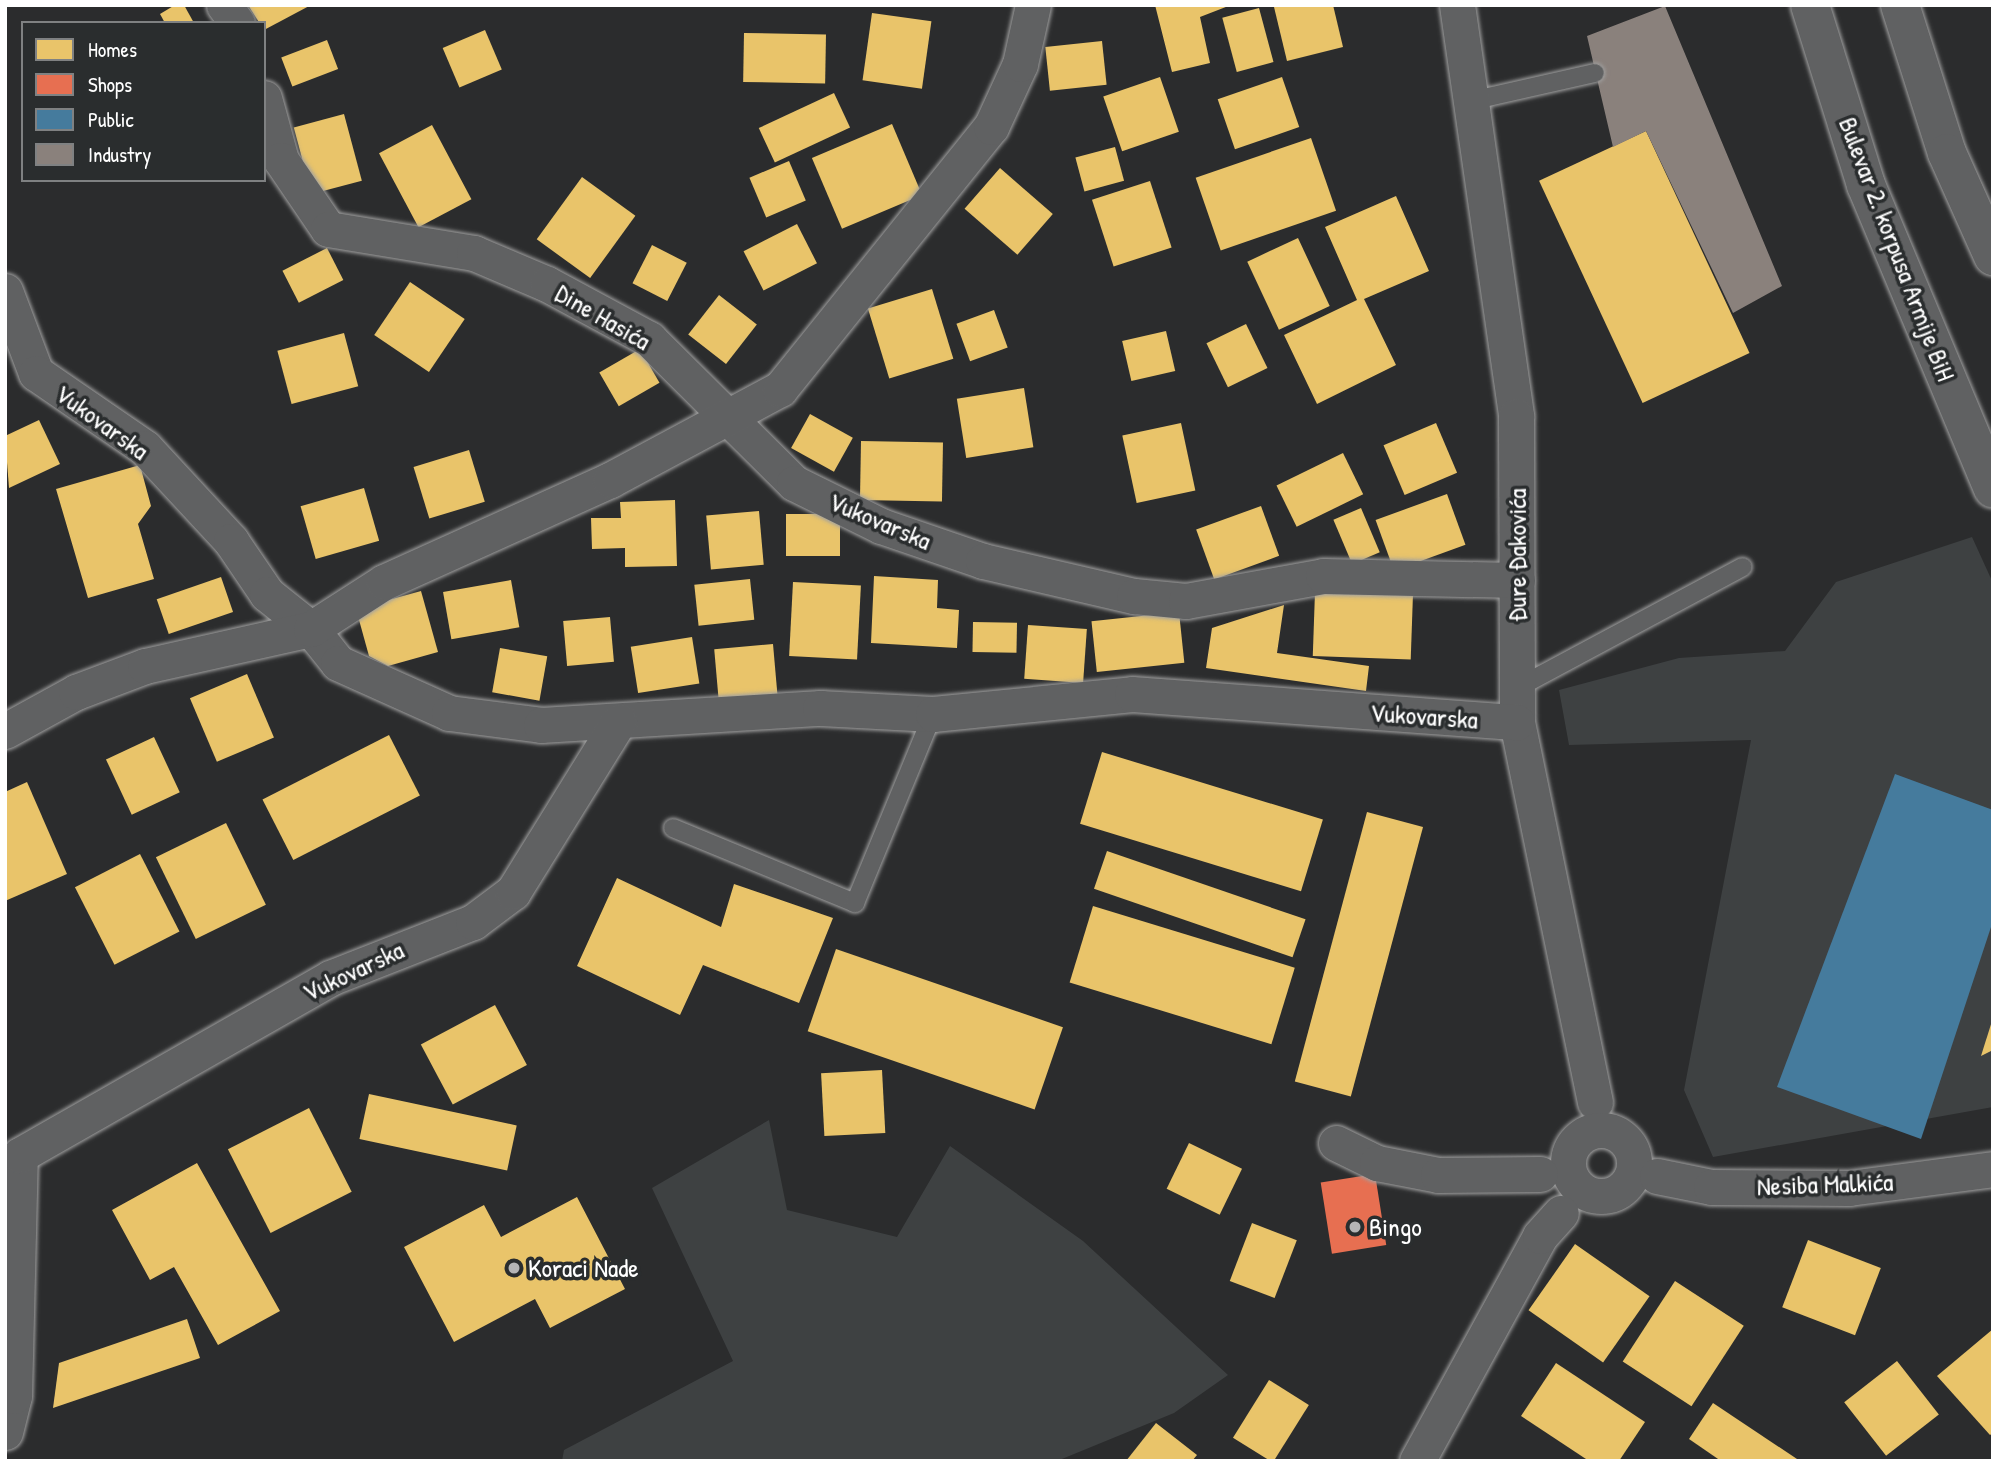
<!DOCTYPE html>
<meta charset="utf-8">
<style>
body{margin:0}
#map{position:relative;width:1998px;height:1466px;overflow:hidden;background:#2b2c2d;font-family:"Patrick Hand",sans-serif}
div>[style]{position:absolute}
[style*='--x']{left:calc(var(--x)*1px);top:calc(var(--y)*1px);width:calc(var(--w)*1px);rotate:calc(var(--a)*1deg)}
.green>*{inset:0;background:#3e4142}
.homes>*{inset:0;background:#e9c46a;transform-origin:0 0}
.shops>*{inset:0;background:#e76f51;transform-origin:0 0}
.public>*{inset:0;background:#457b9d}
.industry>*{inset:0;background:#8a817c}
.roads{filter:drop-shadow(0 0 2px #a0a0a0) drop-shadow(0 0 2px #a0a0a0)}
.service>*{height:18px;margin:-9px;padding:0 9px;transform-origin:9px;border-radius:9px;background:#606162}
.minor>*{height:35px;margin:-17.5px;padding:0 17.5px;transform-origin:17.5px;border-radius:17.5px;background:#606162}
.minor>.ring{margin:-17.5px;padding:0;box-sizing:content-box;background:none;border:35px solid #606162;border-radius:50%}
.primary>*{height:38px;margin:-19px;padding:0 19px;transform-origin:19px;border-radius:19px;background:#606162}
.dots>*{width:19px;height:19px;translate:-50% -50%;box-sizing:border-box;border:4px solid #2a2d2e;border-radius:50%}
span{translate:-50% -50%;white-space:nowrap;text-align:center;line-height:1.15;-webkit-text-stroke:7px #2a2d2e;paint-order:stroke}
.street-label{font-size:26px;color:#fff}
.poi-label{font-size:26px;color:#fff}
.left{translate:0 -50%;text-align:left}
.frame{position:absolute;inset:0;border:7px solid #fff;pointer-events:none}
.legend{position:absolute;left:21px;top:21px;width:245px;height:161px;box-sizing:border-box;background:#2a2d2e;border:2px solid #7f8182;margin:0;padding:9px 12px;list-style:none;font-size:21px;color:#fff}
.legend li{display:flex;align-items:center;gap:14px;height:35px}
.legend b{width:35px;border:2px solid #7f8182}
</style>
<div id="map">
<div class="green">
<i style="clip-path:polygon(1972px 537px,1993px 583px,1993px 1107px,1713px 1157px,1684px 1090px,1751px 740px,1569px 745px,1559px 690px,1679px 658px,1785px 651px,1836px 582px)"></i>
<i style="clip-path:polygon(769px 1120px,787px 1210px,897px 1237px,950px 1146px,1083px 1241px,1228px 1375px,1174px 1413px,1057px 1461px,562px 1461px,564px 1450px,733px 1361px,652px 1188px)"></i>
</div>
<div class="homes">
<i style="clip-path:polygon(175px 5px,184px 5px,194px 23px,165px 23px,160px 14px)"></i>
<i style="clip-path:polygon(248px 5px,311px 5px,264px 30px)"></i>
<i style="clip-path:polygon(1155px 5px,1231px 5px,1200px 17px,1210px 63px,1172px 72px)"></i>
<i style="clip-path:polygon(1282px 5px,1333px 5px,1343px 47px,1287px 61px,1274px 7px)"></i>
<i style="left:1259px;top:8px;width:56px;height:38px;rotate:75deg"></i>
<i style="left:872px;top:13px;width:60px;height:68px;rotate:8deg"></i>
<i style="left:485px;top:30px;width:43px;height:46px;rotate:67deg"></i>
<i style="left:744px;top:33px;width:82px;height:49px;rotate:1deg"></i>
<i style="left:327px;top:40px;width:31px;height:49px;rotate:69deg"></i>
<i style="left:1102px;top:41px;width:44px;height:57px;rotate:84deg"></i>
<i style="left:1160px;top:77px;width:58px;height:60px;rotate:71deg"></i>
<i style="left:1282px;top:77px;width:53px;height:68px;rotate:71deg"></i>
<i style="left:834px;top:93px;width:38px;height:83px;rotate:65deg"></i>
<i style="left:344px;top:114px;width:69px;height:52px;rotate:75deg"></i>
<i style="left:892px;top:124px;width:77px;height:87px;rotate:67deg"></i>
<i style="left:432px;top:125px;width:84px;height:60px;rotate:62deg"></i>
<i style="left:1646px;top:131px;width:245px;height:118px;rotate:65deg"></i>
<i style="left:1311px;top:138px;width:77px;height:122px;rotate:71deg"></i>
<i style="left:1115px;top:147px;width:35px;height:41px;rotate:75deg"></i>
<i style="left:789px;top:161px;width:43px;height:43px;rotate:67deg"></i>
<i style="left:1000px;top:168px;width:70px;height:54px;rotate:41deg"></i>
<i style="left:582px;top:177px;width:66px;height:77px;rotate:36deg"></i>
<i style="left:1150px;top:181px;width:70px;height:61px;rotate:72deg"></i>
<i style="clip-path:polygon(1396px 196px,1429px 271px,1364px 299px,1396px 365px,1317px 404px,1284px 335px,1357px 300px,1325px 227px)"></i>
<i style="left:797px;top:224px;width:44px;height:60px;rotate:63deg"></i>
<i style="left:1298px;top:238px;width:75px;height:56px;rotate:65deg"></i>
<i style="left:652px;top:245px;width:39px;height:43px;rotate:27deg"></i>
<i style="left:327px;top:248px;width:36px;height:50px;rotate:63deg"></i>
<i style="left:410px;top:282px;width:66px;height:64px;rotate:34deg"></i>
<i style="left:932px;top:289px;width:73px;height:67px;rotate:73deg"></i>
<i style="left:719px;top:295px;width:48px;height:50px;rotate:38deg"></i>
<i style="left:994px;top:310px;width:40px;height:40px;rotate:70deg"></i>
<i style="left:1246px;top:324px;width:49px;height:44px;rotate:64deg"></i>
<i style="left:1166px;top:331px;width:41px;height:45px;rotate:77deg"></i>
<i style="left:344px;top:333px;width:55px;height:69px;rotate:75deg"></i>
<i style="left:640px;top:349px;width:39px;height:47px;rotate:60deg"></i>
<i style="left:1024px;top:388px;width:60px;height:68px;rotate:81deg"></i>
<i style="left:810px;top:414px;width:49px;height:39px;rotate:29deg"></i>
<i style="clip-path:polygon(39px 420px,60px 464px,9px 488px,5px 436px)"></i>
<i style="left:1181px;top:423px;width:69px;height:60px;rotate:78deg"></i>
<i style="left:1436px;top:423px;width:54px;height:57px;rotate:67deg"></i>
<i style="left:861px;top:441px;width:82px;height:59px;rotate:1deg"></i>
<i style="left:469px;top:450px;width:54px;height:58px;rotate:73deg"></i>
<i style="left:1343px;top:453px;width:46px;height:74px;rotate:64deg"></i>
<i style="clip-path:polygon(140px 465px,151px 506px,138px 524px,154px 579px,88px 598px,56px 489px)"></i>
<i style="left:364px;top:488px;width:55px;height:66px;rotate:74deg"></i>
<i style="left:1447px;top:494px;width:54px;height:76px;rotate:70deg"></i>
<i style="clip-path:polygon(675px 500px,677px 566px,625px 567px,625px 548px,592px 549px,591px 518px,621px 518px,620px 502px)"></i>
<i style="left:1261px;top:506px;width:53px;height:69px;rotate:70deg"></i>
<i style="left:1361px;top:508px;width:48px;height:30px;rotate:67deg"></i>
<i style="left:759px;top:511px;width:54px;height:53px;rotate:85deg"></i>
<i style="left:786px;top:514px;width:54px;height:42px"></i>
<i style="clip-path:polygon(874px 576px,938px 580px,937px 608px,959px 610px,957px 648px,871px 643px)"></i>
<i style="left:221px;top:577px;width:37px;height:68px;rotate:71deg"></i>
<i style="left:750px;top:579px;width:41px;height:56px;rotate:84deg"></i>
<i style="left:511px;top:580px;width:48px;height:69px;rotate:80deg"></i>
<i style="left:793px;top:582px;width:68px;height:74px;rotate:3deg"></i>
<i style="clip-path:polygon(421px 591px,438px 652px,388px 666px,369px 656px,356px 609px)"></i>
<i style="left:1315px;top:592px;width:98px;height:64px;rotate:2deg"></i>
<i style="clip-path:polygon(1284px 605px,1277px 653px,1369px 666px,1366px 691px,1206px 668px,1212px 628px)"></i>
<i style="left:1179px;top:612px;width:51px;height:88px;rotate:84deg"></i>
<i style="left:610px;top:617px;width:45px;height:47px;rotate:85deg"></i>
<i style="left:973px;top:622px;width:44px;height:30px;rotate:1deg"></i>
<i style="left:1028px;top:625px;width:59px;height:54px;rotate:4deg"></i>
<i style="left:692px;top:637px;width:47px;height:62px;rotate:81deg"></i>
<i style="left:773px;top:644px;width:63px;height:59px;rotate:85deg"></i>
<i style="left:500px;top:648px;width:48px;height:45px;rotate:10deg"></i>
<i style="left:247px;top:674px;width:69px;height:62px;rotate:67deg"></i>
<i style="left:389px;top:735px;width:68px;height:142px;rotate:63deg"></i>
<i style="left:154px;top:737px;width:61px;height:53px;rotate:65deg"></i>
<i style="left:1102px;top:752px;width:231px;height:75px;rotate:17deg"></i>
<i style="clip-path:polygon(27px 782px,67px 874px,5px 901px,5px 792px)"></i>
<i style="left:1367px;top:812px;width:58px;height:279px;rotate:15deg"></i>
<i style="left:226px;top:823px;width:91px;height:78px;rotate:64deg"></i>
<i style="left:1107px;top:851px;width:210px;height:40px;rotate:19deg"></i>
<i style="left:140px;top:854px;width:87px;height:73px;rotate:63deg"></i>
<i style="clip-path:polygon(617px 878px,721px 927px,734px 884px,833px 918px,799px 1003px,703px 965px,680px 1015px,577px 966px)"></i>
<i style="left:1093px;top:906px;width:211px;height:80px;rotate:17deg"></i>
<i style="left:836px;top:949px;width:240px;height:87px;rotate:19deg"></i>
<i style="left:495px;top:1005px;width:68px;height:84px;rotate:62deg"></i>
<i style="clip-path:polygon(1992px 1021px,1993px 1050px,1981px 1056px)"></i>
<i style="left:882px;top:1070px;width:63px;height:61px;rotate:87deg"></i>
<i style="left:369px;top:1094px;width:151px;height:46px;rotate:12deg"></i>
<i style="left:309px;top:1108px;width:94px;height:91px;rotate:63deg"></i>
<i style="left:1189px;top:1143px;width:59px;height:51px;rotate:26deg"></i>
<i style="clip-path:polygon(197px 1163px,280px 1311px,218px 1345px,174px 1267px,150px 1280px,112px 1210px)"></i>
<i style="clip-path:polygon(577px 1197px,625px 1289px,550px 1328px,535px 1299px,454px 1342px,404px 1247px,484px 1205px,501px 1237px)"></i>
<i style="left:1252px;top:1223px;width:48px;height:62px;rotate:21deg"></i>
<i style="left:1808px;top:1240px;width:78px;height:72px;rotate:21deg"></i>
<i style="left:1575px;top:1244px;width:91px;height:81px;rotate:35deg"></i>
<i style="left:1675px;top:1281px;width:82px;height:96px;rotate:33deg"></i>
<i style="clip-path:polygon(187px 1319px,200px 1358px,53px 1408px,59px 1363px)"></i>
<i style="clip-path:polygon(1993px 1329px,1993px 1433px,1990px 1435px,1937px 1376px)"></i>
<i style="left:1897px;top:1361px;width:68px;height:67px;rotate:52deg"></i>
<i style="clip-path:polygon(1556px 1363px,1645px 1422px,1619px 1461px,1589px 1461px,1521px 1416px)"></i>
<i style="left:1269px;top:1380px;width:47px;height:68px;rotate:32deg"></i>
<i style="clip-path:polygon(1713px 1403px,1800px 1461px,1721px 1461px,1689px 1439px)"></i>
<i style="clip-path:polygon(1156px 1423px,1197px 1455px,1192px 1461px,1126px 1461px)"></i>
</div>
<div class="shops">
<i style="left:1375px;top:1174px;width:72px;height:55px;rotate:81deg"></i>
</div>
<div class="public">
<i style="clip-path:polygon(1895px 774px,1993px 810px,1993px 921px,1921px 1139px,1777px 1087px)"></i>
</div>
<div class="industry">
<i style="clip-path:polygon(1665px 6px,1782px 286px,1733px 313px,1646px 131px,1613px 147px,1587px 36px)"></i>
</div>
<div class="roads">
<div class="service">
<i style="--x:1466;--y:102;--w:132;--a:-12.7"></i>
<i style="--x:1517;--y:688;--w:256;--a:-28.2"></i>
<i style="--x:673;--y:828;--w:197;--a:22.4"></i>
<i style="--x:855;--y:903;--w:204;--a:-67.6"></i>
</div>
<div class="minor">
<i style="--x:224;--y:5;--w:22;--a:54"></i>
<i style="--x:1457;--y:5;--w:415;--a:81.8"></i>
<i style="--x:1516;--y:416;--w:306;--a:89.8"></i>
<i style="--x:1517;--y:722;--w:388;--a:78.4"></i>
<i style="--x:264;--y:98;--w:64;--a:74.7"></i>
<i style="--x:281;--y:160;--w:83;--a:55.7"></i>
<i style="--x:328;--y:229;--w:148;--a:9.3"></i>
<i style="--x:474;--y:253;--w:79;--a:23"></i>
<i style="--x:547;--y:284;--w:116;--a:28.3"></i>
<i style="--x:649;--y:339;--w:204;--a:44.8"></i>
<i style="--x:794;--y:483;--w:97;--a:26.3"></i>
<i style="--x:881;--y:526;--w:108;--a:18.9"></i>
<i style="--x:983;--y:561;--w:155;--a:13.1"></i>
<i style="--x:1134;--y:596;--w:52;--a:5.5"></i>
<i style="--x:1186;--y:601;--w:139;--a:-10.3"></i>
<i style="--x:1323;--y:576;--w:194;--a:1.2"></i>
<i style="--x:5;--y:291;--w:88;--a:69.3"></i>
<i style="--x:36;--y:373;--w:132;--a:34.5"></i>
<i style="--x:145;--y:448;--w:127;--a:47.2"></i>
<i style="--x:231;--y:541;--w:64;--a:55.8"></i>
<i style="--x:267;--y:594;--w:56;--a:38.5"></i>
<i style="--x:311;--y:629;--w:43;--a:51.5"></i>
<i style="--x:338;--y:663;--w:122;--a:24.2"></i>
<i style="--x:449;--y:713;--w:93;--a:7.4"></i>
<i style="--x:541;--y:725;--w:280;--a:-3.5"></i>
<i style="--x:820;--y:708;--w:113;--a:3"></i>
<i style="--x:933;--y:714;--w:200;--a:-5.7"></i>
<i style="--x:1132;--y:694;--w:386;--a:4.2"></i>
<i style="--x:5;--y:731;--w:81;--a:-28.8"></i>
<i style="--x:76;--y:692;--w:74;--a:-20.6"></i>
<i style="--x:145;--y:666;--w:170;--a:-12.6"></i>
<i style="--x:311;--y:629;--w:87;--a:-32.8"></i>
<i style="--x:384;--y:582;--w:248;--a:-24.3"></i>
<i style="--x:610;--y:480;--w:193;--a:-28.2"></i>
<i style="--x:780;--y:389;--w:336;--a:-51.2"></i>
<i style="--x:991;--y:127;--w:69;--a:-65.3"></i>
<i style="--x:1020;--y:64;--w:60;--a:-77.6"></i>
<i class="ring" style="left:1568px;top:1130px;width:31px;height:31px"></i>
<i style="--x:1336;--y:1143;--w:46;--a:26"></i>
<i style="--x:1377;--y:1163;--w:62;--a:11.1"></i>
<i style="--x:1438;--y:1175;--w:102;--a:-0.6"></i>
<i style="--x:1657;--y:1176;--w:55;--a:11.5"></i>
<i style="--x:1711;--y:1187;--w:138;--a:0.4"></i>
<i style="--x:1849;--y:1188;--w:145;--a:-7.5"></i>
<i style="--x:5;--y:1432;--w:37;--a:-76"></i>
<i style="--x:14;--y:1396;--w:241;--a:-88.6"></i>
<i style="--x:20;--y:1155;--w:357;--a:-29.7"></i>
<i style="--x:330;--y:978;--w:154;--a:-21.4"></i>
<i style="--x:473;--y:922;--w:50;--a:-36.9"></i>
<i style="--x:513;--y:892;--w:201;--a:-58.2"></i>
<i style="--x:1417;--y:1461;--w:256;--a:-61.3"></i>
<i style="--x:1540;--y:1236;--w:31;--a:-48"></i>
</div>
<div class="primary">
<i style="--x:1810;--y:5;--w:189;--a:72.7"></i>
<i style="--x:1866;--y:185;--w:329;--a:67.3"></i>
<i style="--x:1900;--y:5;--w:155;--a:72.4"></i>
<i style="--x:1947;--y:153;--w:113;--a:65.9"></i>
</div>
</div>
<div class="dots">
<i style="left:1355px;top:1227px;background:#b5b5b6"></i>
<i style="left:514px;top:1268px;background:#b5b5b6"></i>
</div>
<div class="street-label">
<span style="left:1897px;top:249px;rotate:69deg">Bulevar 2. korpusa Armije BiH</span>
<span style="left:603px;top:317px;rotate:30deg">Dine Hasića</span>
<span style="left:102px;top:422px;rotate:36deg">Vukovarska</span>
<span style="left:880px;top:521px;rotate:23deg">Vukovarska</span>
<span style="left:1517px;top:555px;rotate:-90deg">Đure Đakovića</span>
<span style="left:1424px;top:716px;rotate:4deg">Vukovarska</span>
<span style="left:353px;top:971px;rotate:-25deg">Vukovarska</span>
<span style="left:1825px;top:1184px;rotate:-2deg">Nesiba Malkića</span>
</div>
<div class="poi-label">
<span class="left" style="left:1369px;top:1227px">Bingo</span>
<span class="left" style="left:528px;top:1268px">Koraci Nade</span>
</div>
<div class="frame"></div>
<ul class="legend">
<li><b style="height:19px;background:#e9c46a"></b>Homes</li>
<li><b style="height:19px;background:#e76f51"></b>Shops</li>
<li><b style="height:19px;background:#457b9d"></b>Public</li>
<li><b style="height:19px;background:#8a817c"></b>Industry</li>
</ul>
</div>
